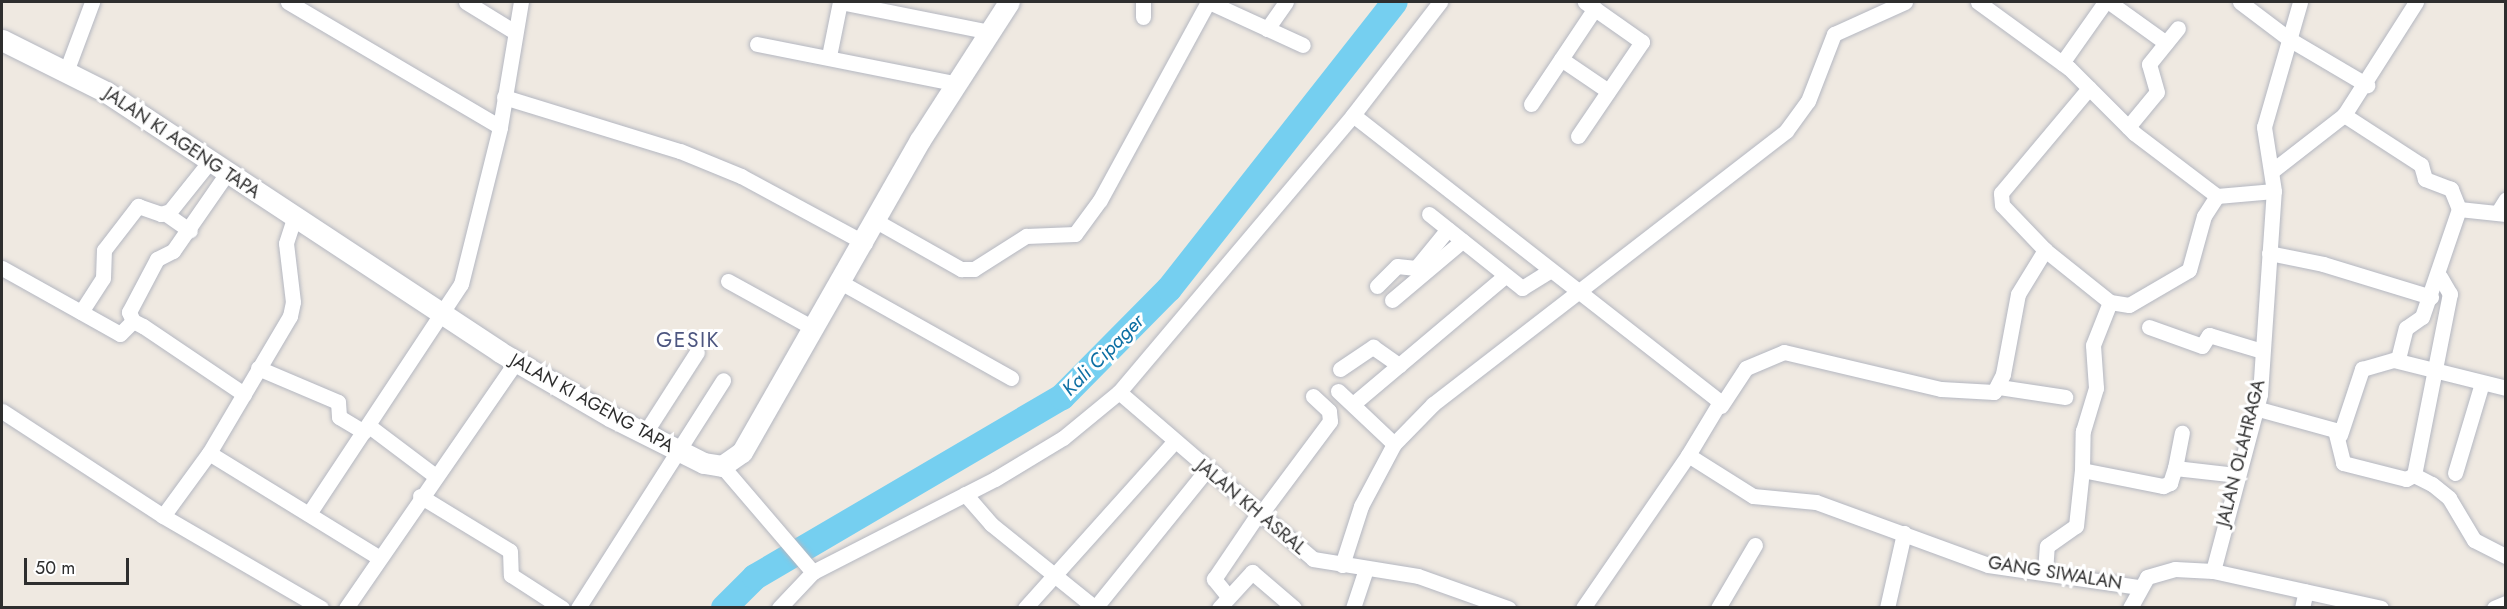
<!DOCTYPE html>
<style>
body{margin:0}
#map{position:relative;width:2507px;height:609px;overflow:hidden;background:#efe9e1;font-family:Jost,sans-serif}
div>[style]{position:absolute}
[style*='--x']{left:calc(var(--x)*1px);top:calc(var(--y)*1px);width:calc(var(--w)*1px);rotate:calc(var(--a)*1deg)}
.river>*{height:26px;margin:-13px;padding:0 13px;transform-origin:13px;border-radius:13px;background:#75cff0}
.roads{filter:drop-shadow(0 0 2px #b4b7c1) drop-shadow(0 0 2px #b4b7c1)}
.street>*{height:15px;margin:-7.5px;padding:0 7.5px;transform-origin:7.5px;border-radius:7.5px;background:#fff}
.secondary>*{height:21px;margin:-10.5px;padding:0 10.5px;transform-origin:10.5px;border-radius:10.5px;background:#fff}
span{translate:-50% -50%;white-space:nowrap;text-align:center;line-height:1.15;-webkit-text-stroke:6px #fff;paint-order:stroke}
.street-label{font-size:18px;color:#2e2e2e}
.water-label{font-size:20px;color:#0d6fa3;font-style:italic}
.quarter-label{font-size:21px;color:#4d5680;letter-spacing:1.5px}
.frame{position:absolute;inset:0;border:3px solid #2e2e2e;pointer-events:none}
.scale{position:absolute;left:24px;top:558px;width:105px;height:27px;box-sizing:border-box;border:3px solid #2e2e2e;border-top:0;padding-left:8px;font-size:18px;line-height:21px;white-space:nowrap;color:#2e2e2e;-webkit-text-stroke:4px #fff;paint-order:stroke}
</style>
<div id="map">
<div class="river">
<i style="--x:724;--y:608;--w:44;--a:-45"></i>
<i style="--x:755;--y:577;--w:356;--a:-30.4"></i>
<i style="--x:1062;--y:397;--w:152;--a:-45.3"></i>
<i style="--x:1169;--y:289;--w:365;--a:-51.8"></i>
</div>
<div class="roads">
<div class="street">
<i style="--x:288;--y:2;--w:246;--a:30.5"></i>
<i style="--x:466;--y:2;--w:57;--a:31.5"></i>
<i style="--x:840;--y:2;--w:148;--a:11.3"></i>
<i style="--x:1209;--y:2;--w:103;--a:24.6"></i>
<i style="--x:1978;--y:2;--w:112;--a:36"></i>
<i style="--x:2069;--y:68;--w:92;--a:45"></i>
<i style="--x:2134;--y:133;--w:104;--a:37.2"></i>
<i style="--x:2217;--y:196;--w:57;--a:-5"></i>
<i style="--x:2109;--y:2;--w:70;--a:35.7"></i>
<i style="--x:2240;--y:2;--w:61;--a:37.1"></i>
<i style="--x:2289;--y:39;--w:91;--a:30.5"></i>
<i style="--x:1143;--y:17;--w:15;--a:-90"></i>
<i style="--x:1267;--y:29;--w:33;--a:-55"></i>
<i style="--x:757;--y:44;--w:201;--a:11.2"></i>
<i style="--x:829;--y:56;--w:55;--a:-78.5"></i>
<i style="--x:1561;--y:59;--w:57;--a:34.2"></i>
<i style="--x:2062;--y:63;--w:75;--a:-54.8"></i>
<i style="--x:67;--y:69;--w:72;--a:-69.5"></i>
<i style="--x:504;--y:97;--w:184;--a:17.1"></i>
<i style="--x:680;--y:151;--w:66;--a:22.3"></i>
<i style="--x:741;--y:176;--w:141;--a:28.4"></i>
<i style="--x:1531;--y:104;--w:115;--a:-56.3"></i>
<i style="--x:1353;--y:115;--w:466;--a:38"></i>
<i style="--x:1720;--y:402;--w:62;--a:121.1"></i>
<i style="--x:1688;--y:455;--w:77;--a:32.2"></i>
<i style="--x:1753;--y:496;--w:63;--a:5.4"></i>
<i style="--x:1816;--y:502;--w:183;--a:20.1"></i>
<i style="--x:1988;--y:565;--w:153;--a:8.3"></i>
<i style="--x:2128;--y:127;--w:45;--a:-50.4"></i>
<i style="--x:2157;--y:92;--w:29;--a:-106"></i>
<i style="--x:2149;--y:64;--w:46;--a:-51.1"></i>
<i style="--x:1578;--y:136;--w:114;--a:-55.8"></i>
<i style="--x:1642;--y:42;--w:70;--a:-144.9"></i>
<i style="--x:2272;--y:171;--w:91;--a:-37.9"></i>
<i style="--x:2344;--y:115;--w:134;--a:-57.5"></i>
<i style="--x:2459;--y:209;--w:47;--a:6.1"></i>
<i style="--x:2498;--y:212;--w:15;--a:-58"></i>
<i style="--x:166;--y:214;--w:29;--a:35"></i>
<i style="--x:1429;--y:214;--w:119;--a:38.5"></i>
<i style="--x:1522;--y:288;--w:32;--a:-32"></i>
<i style="--x:876;--y:221;--w:98;--a:29.5"></i>
<i style="--x:961;--y:269;--w:13;--a:0"></i>
<i style="--x:974;--y:269;--w:62;--a:-32.4"></i>
<i style="--x:1026;--y:236;--w:49;--a:-2.3"></i>
<i style="--x:1075;--y:234;--w:42;--a:-53.7"></i>
<i style="--x:1100;--y:200;--w:226;--a:-61.4"></i>
<i style="--x:2045;--y:250;--w:62;--a:-133.7"></i>
<i style="--x:2002;--y:205;--w:12;--a:-95"></i>
<i style="--x:2001;--y:193;--w:137;--a:-50"></i>
<i style="--x:2269;--y:253;--w:55;--a:11.5"></i>
<i style="--x:2323;--y:264;--w:113;--a:17"></i>
<i style="--x:2;--y:268;--w:135;--a:29.2"></i>
<i style="--x:120;--y:334;--w:18;--a:-45"></i>
<i style="--x:133;--y:321;--w:11;--a:27"></i>
<i style="--x:143;--y:326;--w:122;--a:34"></i>
<i style="--x:728;--y:281;--w:97;--a:28.9"></i>
<i style="--x:842;--y:283;--w:194;--a:29.3"></i>
<i style="--x:1377;--y:286;--w:28;--a:-45"></i>
<i style="--x:1397;--y:266;--w:19;--a:6"></i>
<i style="--x:1416;--y:268;--w:50;--a:-50.6"></i>
<i style="--x:1392;--y:300;--w:92;--a:-40.1"></i>
<i style="--x:81;--y:312;--w:40;--a:-57.1"></i>
<i style="--x:103;--y:278;--w:28;--a:-88"></i>
<i style="--x:104;--y:250;--w:56;--a:-52.3"></i>
<i style="--x:138;--y:206;--w:24;--a:19"></i>
<i style="--x:161;--y:214;--w:9;--a:-18"></i>
<i style="--x:170;--y:211;--w:64;--a:-51.3"></i>
<i style="--x:133;--y:321;--w:10;--a:-114"></i>
<i style="--x:129;--y:312;--w:60;--a:-62.2"></i>
<i style="--x:157;--y:259;--w:18;--a:-27"></i>
<i style="--x:173;--y:251;--w:95;--a:-55.3"></i>
<i style="--x:2149;--y:327;--w:56;--a:19.7"></i>
<i style="--x:2202;--y:346;--w:13;--a:-58"></i>
<i style="--x:2209;--y:335;--w:55;--a:16.8"></i>
<i style="--x:2394;--y:360;--w:115;--a:14"></i>
<i style="--x:258;--y:368;--w:87;--a:23"></i>
<i style="--x:338;--y:402;--w:15;--a:86"></i>
<i style="--x:339;--y:417;--w:29;--a:31"></i>
<i style="--x:1340;--y:369;--w:40;--a:-34"></i>
<i style="--x:1373;--y:347;--w:32;--a:35"></i>
<i style="--x:1999;--y:387;--w:67;--a:8.6"></i>
<i style="--x:1338;--y:391;--w:77;--a:43.4"></i>
<i style="--x:1119;--y:392;--w:256;--a:40.7"></i>
<i style="--x:1313;--y:559;--w:106;--a:9.2"></i>
<i style="--x:1418;--y:576;--w:96;--a:19.6"></i>
<i style="--x:1353;--y:404;--w:199;--a:-40.1"></i>
<i style="--x:1721;--y:406;--w:45;--a:-56.7"></i>
<i style="--x:1746;--y:368;--w:41;--a:-22.8"></i>
<i style="--x:1784;--y:352;--w:161;--a:13.3"></i>
<i style="--x:1941;--y:389;--w:53;--a:3.2"></i>
<i style="--x:1994;--y:392;--w:20;--a:-63"></i>
<i style="--x:2003;--y:374;--w:81;--a:-79.4"></i>
<i style="--x:2018;--y:294;--w:52;--a:-58.5"></i>
<i style="--x:2045;--y:250;--w:83;--a:38.7"></i>
<i style="--x:2110;--y:302;--w:19;--a:9"></i>
<i style="--x:2129;--y:305;--w:69;--a:-30.3"></i>
<i style="--x:2189;--y:270;--w:56;--a:-74.5"></i>
<i style="--x:2204;--y:216;--w:24;--a:-57"></i>
<i style="--x:2255;--y:408;--w:83;--a:15.4"></i>
<i style="--x:2335;--y:430;--w:34;--a:76"></i>
<i style="--x:2343;--y:463;--w:65;--a:14.3"></i>
<i style="--x:2406;--y:479;--w:9;--a:-27"></i>
<i style="--x:2414;--y:475;--w:20;--a:27"></i>
<i style="--x:2432;--y:484;--w:22;--a:39"></i>
<i style="--x:2449;--y:498;--w:49;--a:59.2"></i>
<i style="--x:2474;--y:540;--w:36;--a:27"></i>
<i style="--x:2;--y:411;--w:192;--a:33.1"></i>
<i style="--x:163;--y:516;--w:183;--a:30.2"></i>
<i style="--x:369;--y:426;--w:81;--a:37"></i>
<i style="--x:645;--y:433;--w:96;--a:-57.3"></i>
<i style="--x:2340;--y:435;--w:70;--a:-71.6"></i>
<i style="--x:2362;--y:369;--w:37;--a:-16"></i>
<i style="--x:2398;--y:359;--w:32;--a:-76"></i>
<i style="--x:2406;--y:328;--w:19;--a:-35"></i>
<i style="--x:2422;--y:317;--w:114;--a:-71.1"></i>
<i style="--x:2459;--y:209;--w:22;--a:-112"></i>
<i style="--x:2451;--y:189;--w:28;--a:-159"></i>
<i style="--x:2425;--y:179;--w:15;--a:-106"></i>
<i style="--x:2421;--y:165;--w:92;--a:-147"></i>
<i style="--x:209;--y:453;--w:198;--a:31.6"></i>
<i style="--x:722;--y:466;--w:140;--a:49.4"></i>
<i style="--x:2175;--y:468;--w:36;--a:-79"></i>
<i style="--x:2082;--y:470;--w:39;--a:-89"></i>
<i style="--x:2083;--y:431;--w:45;--a:-73.2"></i>
<i style="--x:2096;--y:388;--w:43;--a:-94"></i>
<i style="--x:2093;--y:345;--w:46;--a:-68.4"></i>
<i style="--x:2455;--y:473;--w:94;--a:-73.3"></i>
<i style="--x:2414;--y:475;--w:185;--a:-78.8"></i>
<i style="--x:2450;--y:294;--w:20;--a:-120"></i>
<i style="--x:965;--y:494;--w:40;--a:49"></i>
<i style="--x:991;--y:524;--w:134;--a:38.9"></i>
<i style="--x:420;--y:496;--w:105;--a:31.4"></i>
<i style="--x:510;--y:551;--w:24;--a:88"></i>
<i style="--x:511;--y:575;--w:61;--a:32.9"></i>
<i style="--x:310;--y:512;--w:273;--a:-56.5"></i>
<i style="--x:461;--y:284;--w:162;--a:-76"></i>
<i style="--x:500;--y:127;--w:127;--a:-80.5"></i>
<i style="--x:1260;--y:515;--w:117;--a:-53.3"></i>
<i style="--x:1330;--y:421;--w:10;--a:-96"></i>
<i style="--x:1329;--y:411;--w:22;--a:-137"></i>
<i style="--x:163;--y:516;--w:78;--a:-53.9"></i>
<i style="--x:209;--y:453;--w:159;--a:-59.4"></i>
<i style="--x:290;--y:316;--w:14;--a:-78"></i>
<i style="--x:293;--y:302;--w:59;--a:-96.8"></i>
<i style="--x:286;--y:243;--w:25;--a:-72"></i>
<i style="--x:1342;--y:565;--w:62;--a:-72.1"></i>
<i style="--x:1361;--y:506;--w:70;--a:-62"></i>
<i style="--x:1394;--y:444;--w:56;--a:-45.7"></i>
<i style="--x:1433;--y:404;--w:446;--a:-37.7"></i>
<i style="--x:1786;--y:131;--w:37;--a:-54"></i>
<i style="--x:1808;--y:101;--w:72;--a:-68.8"></i>
<i style="--x:1834;--y:34;--w:78;--a:-24.3"></i>
<i style="--x:2213;--y:571;--w:183;--a:-75.1"></i>
<i style="--x:2260;--y:394;--w:203;--a:-86.1"></i>
<i style="--x:2274;--y:191;--w:65;--a:-98.9"></i>
<i style="--x:2264;--y:127;--w:130;--a:-73.9"></i>
<i style="--x:2045;--y:572;--w:26;--a:-86"></i>
<i style="--x:2047;--y:546;--w:35;--a:-35"></i>
<i style="--x:2076;--y:526;--w:56;--a:-83.9"></i>
<i style="--x:2082;--y:470;--w:83;--a:11.2"></i>
<i style="--x:2163;--y:486;--w:8;--a:-23"></i>
<i style="--x:2170;--y:483;--w:16;--a:-72"></i>
<i style="--x:2175;--y:468;--w:61;--a:6.5"></i>
<i style="--x:1227;--y:595;--w:21;--a:-129"></i>
<i style="--x:1214;--y:579;--w:78;--a:-55.9"></i>
<i style="--x:346;--y:608;--w:299;--a:-55.4"></i>
<i style="--x:578;--y:608;--w:270;--a:-57.5"></i>
<i style="--x:779;--y:608;--w:50;--a:-46.6"></i>
<i style="--x:813;--y:572;--w:204;--a:-27.1"></i>
<i style="--x:995;--y:479;--w:79;--a:-31.1"></i>
<i style="--x:1063;--y:438;--w:72;--a:-39.4"></i>
<i style="--x:1119;--y:392;--w:363;--a:-49.8"></i>
<i style="--x:1353;--y:115;--w:143;--a:-52.4"></i>
<i style="--x:1025;--y:608;--w:223;--a:-48.1"></i>
<i style="--x:1095;--y:608;--w:180;--a:-51.1"></i>
<i style="--x:1219;--y:608;--w:49;--a:-47.5"></i>
<i style="--x:1252;--y:572;--w:55;--a:40.6"></i>
<i style="--x:1353;--y:608;--w:41;--a:-71.6"></i>
<i style="--x:1583;--y:608;--w:186;--a:-55.5"></i>
<i style="--x:1718;--y:608;--w:73;--a:-59.6"></i>
<i style="--x:1887;--y:608;--w:77;--a:-77.2"></i>
<i style="--x:2130;--y:608;--w:35;--a:-61"></i>
<i style="--x:2147;--y:577;--w:29;--a:-16"></i>
<i style="--x:2175;--y:569;--w:38;--a:3"></i>
<i style="--x:2213;--y:571;--w:172;--a:12.4"></i>
<i style="--x:2302;--y:608;--w:17;--a:-77"></i>
<i style="--x:2494;--y:608;--w:13;--a:-23"></i>
</div>
<div class="secondary">
<i style="--x:2;--y:40;--w:116;--a:26.6"></i>
<i style="--x:106;--y:92;--w:472;--a:33.4"></i>
<i style="--x:500;--y:352;--w:127;--a:30.2"></i>
<i style="--x:610;--y:416;--w:105;--a:26.6"></i>
<i style="--x:704;--y:463;--w:18;--a:9"></i>
<i style="--x:722;--y:466;--w:24;--a:-35"></i>
<i style="--x:742;--y:452;--w:359;--a:-60.3"></i>
<i style="--x:920;--y:140;--w:164;--a:-57.2"></i>
</div>
</div>
<div class="street-label">
<span style="left:182px;top:143px;rotate:34deg">JALAN KI AGENG TAPA</span>
<span style="left:592px;top:403px;rotate:29deg">JALAN KI AGENG TAPA</span>
<span style="left:2241px;top:453px;rotate:-76deg">JALAN OLAHRAGA</span>
<span style="left:1251px;top:507px;rotate:40deg">JALAN KH ASRAL</span>
<span style="left:2055px;top:573px;rotate:9deg">GANG SIWALAN</span>
</div>
<div class="water-label">
<span style="left:1103px;top:355px;rotate:-45deg">Kali Cipager</span>
</div>
<div class="quarter-label">
<span style="left:688px;top:340px">GESIK</span>
</div>
<div class="frame"></div>
<div class="scale">50 m</div>
</div>
